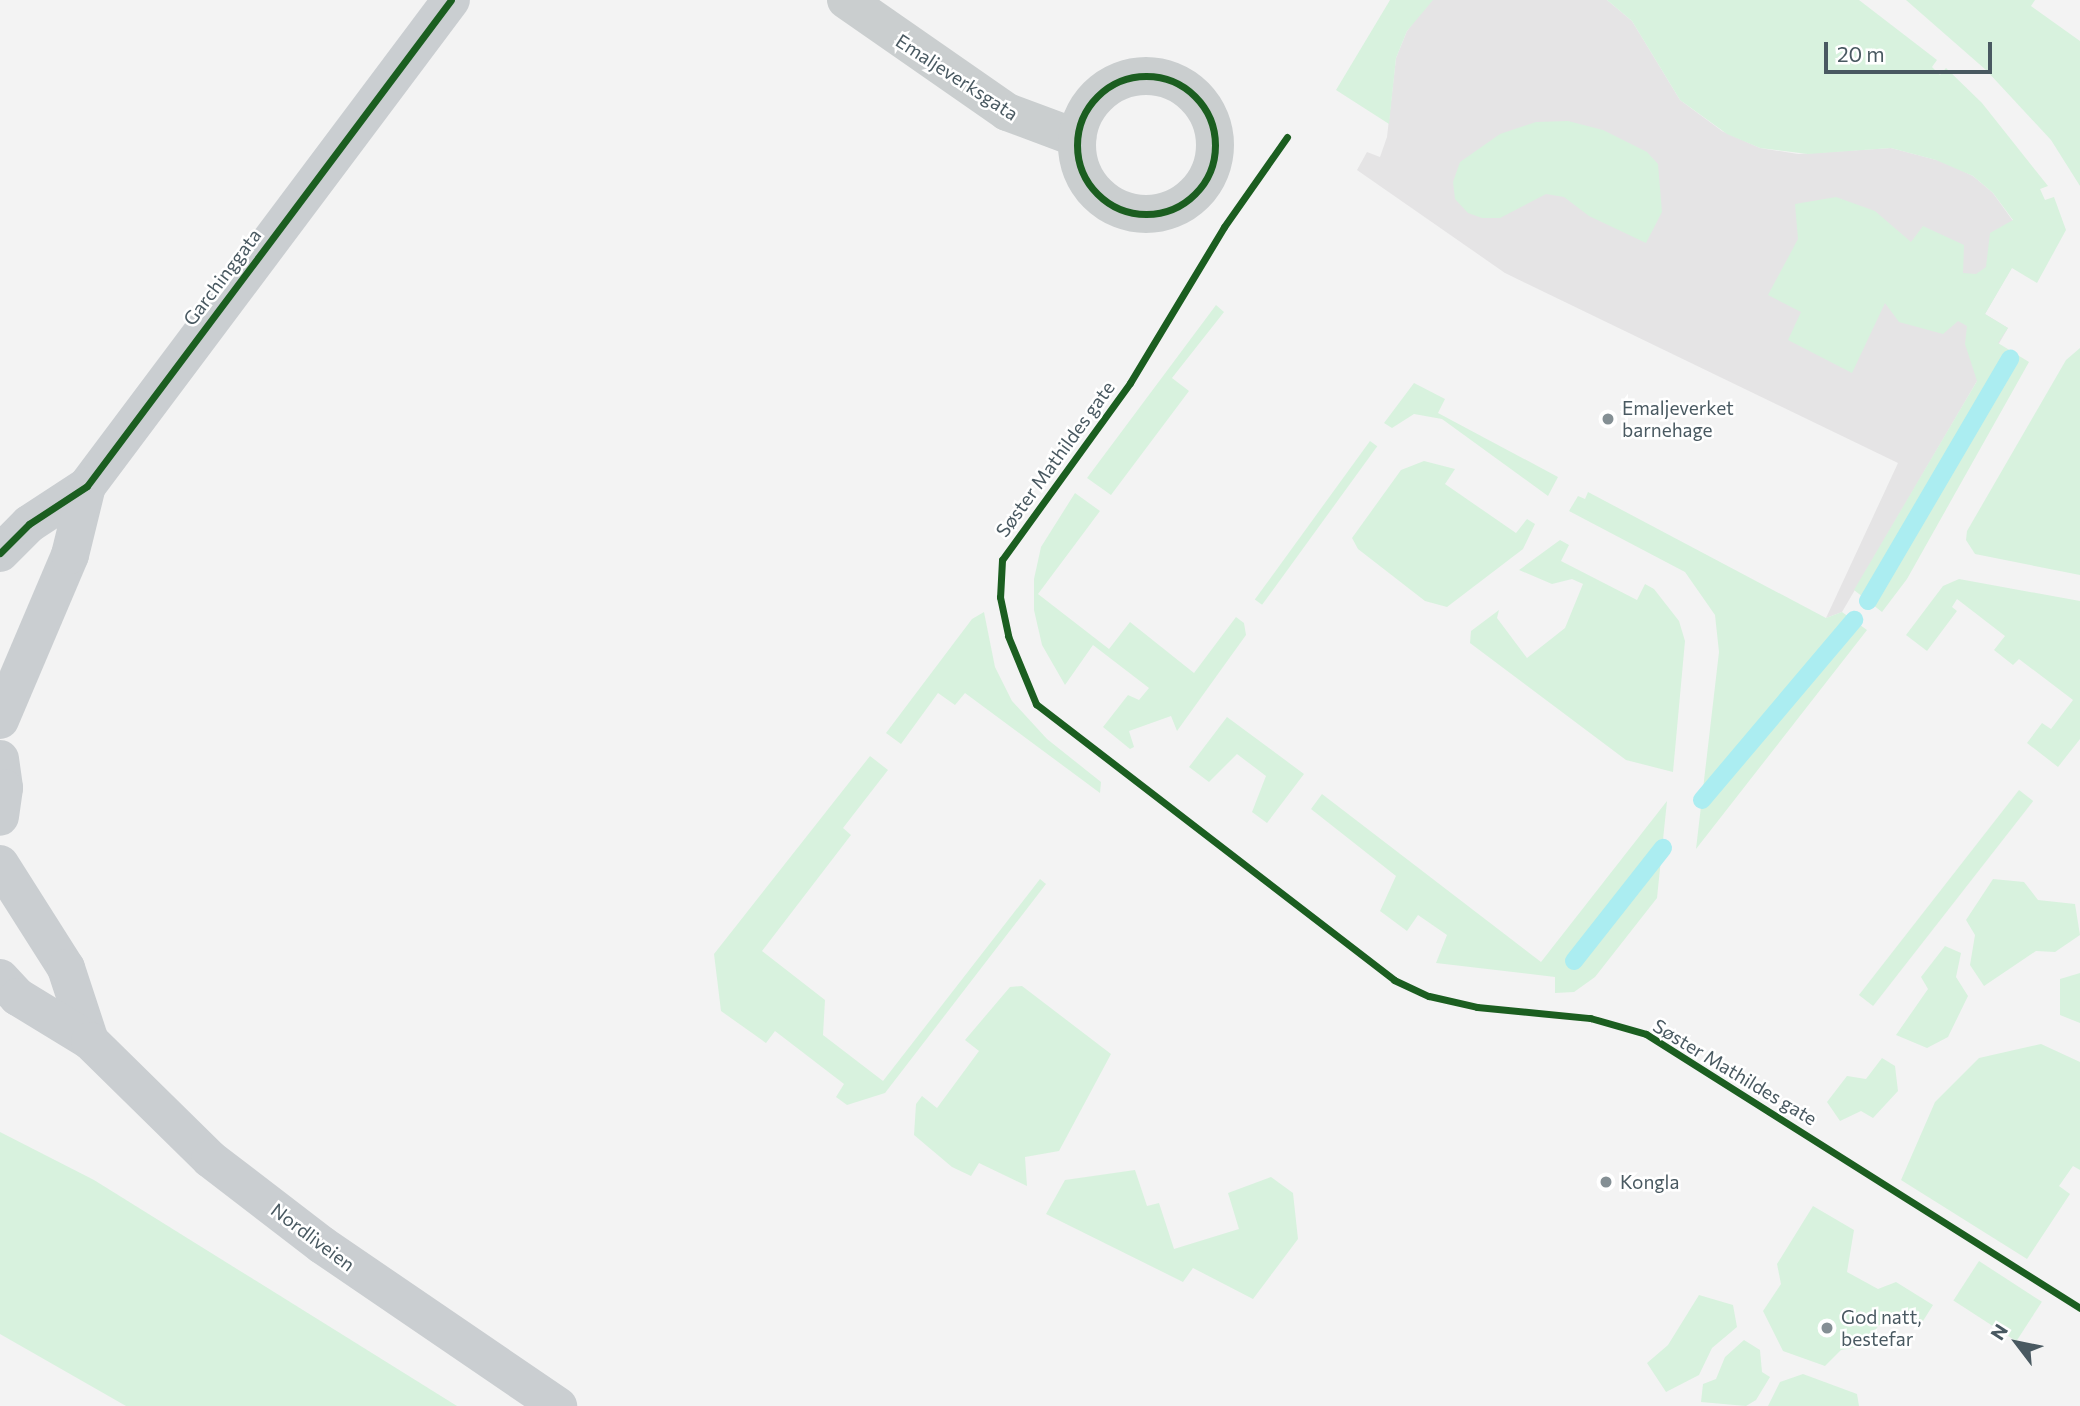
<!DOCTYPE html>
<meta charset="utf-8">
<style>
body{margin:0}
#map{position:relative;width:2080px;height:1406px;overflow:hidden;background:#f3f3f3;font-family:Commissioner,sans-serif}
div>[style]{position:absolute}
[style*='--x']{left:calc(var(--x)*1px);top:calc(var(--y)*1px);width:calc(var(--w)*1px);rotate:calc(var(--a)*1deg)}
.education>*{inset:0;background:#e5e4e5}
.green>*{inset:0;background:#d8f2de;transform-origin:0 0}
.stream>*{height:18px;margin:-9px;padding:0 9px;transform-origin:9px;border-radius:9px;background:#abedf1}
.street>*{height:38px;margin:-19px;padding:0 19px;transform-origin:19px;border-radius:19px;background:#cacecf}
.street>.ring{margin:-19px;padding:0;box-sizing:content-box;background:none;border:38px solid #cacecf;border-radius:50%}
.secondary>*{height:38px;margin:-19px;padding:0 19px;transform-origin:19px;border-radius:19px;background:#caced1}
.cycleway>*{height:7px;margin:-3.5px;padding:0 3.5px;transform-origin:3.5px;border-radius:3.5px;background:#1b5e20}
.cycleway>.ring{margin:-3.5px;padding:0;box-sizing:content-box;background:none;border:7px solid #1b5e20;border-radius:50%}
.dots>*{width:19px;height:19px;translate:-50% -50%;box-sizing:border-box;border:4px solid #fff;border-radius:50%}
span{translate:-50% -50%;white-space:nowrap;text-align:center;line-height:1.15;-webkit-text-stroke:5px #fff;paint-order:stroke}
.street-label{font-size:19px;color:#495961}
.poi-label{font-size:19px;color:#495961}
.left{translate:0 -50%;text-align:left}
.north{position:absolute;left:1982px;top:1308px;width:70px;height:70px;-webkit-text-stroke:5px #fff;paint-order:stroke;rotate:302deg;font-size:19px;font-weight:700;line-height:28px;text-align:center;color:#495961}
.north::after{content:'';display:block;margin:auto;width:24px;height:32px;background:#495961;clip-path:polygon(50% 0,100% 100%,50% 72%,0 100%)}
.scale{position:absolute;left:1824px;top:42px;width:168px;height:32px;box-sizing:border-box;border:4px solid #495961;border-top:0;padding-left:9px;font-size:21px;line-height:24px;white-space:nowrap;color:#495961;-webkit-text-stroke:5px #fff;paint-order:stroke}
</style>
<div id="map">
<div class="education">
<i style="clip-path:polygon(1430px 0,1607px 0,1632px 21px,1680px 100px,1722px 131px,1760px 148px,1798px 154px,1891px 148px,1944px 162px,1973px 176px,1993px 193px,2013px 221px,2012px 267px,1985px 314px,2008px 328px,1842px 612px,1826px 618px,1898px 463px,1505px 273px,1357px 170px,1367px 152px,1380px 157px,1387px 137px,1396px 58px,1407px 31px)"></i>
</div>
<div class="green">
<i style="clip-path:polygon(1390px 0,1433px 0,1407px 31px,1396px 58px,1389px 124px,1336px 90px)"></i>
<i style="clip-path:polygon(1607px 0,1859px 0,1937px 60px,1932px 67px,1940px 75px,1946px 68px,1982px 103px,2048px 186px,2040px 189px,2045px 200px,2054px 197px,2066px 230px,2037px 283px,2012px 268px,1985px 314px,2008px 328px,1998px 343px,2029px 362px,1907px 579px,1882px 612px,1854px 590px,1977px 381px,1965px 344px,1967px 326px,1958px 321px,1943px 334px,1899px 322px,1885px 303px,1852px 373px,1788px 340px,1801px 312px,1768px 295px,1798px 239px,1795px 204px,1836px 197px,1875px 211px,1911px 242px,1923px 226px,1964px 245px,1963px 273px,1976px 274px,1986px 267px,1990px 233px,2013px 220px,1993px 193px,1973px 176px,1936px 160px,1891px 148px,1808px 154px,1760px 148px,1727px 134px,1680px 100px,1632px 21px)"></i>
<i style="clip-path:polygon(1906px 0,2035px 0,2031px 6px,2080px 41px,2080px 186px,2051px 140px,1986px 70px)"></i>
<i style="clip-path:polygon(1568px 121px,1603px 130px,1647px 152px,1658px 164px,1662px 212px,1646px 243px,1589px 216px,1564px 197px,1546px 194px,1500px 218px,1482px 218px,1468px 213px,1455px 199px,1453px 182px,1460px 162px,1500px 134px,1536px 122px)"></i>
<i style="clip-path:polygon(1216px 305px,1224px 312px,1172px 378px,1189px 391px,1111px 495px,1087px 478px)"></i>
<i style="clip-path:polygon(2080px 348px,2080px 575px,1975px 554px,1966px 540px,1967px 531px,2066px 360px)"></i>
<i style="clip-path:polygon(1414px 383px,1445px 399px,1438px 413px,1558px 477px,1548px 496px,1442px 419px,1414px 414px,1392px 428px,1384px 423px)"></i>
<i style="left:1370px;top:441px;width:9px;height:196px;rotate:36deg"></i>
<i style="clip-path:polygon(1424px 461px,1455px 469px,1445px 484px,1516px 533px,1527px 519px,1535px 524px,1523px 549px,1447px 607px,1425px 601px,1358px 549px,1352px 538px,1401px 470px)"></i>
<i style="clip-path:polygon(1588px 492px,1826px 618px,1842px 612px,1867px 630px,1696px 849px,1719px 652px,1715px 615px,1685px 572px,1569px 511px,1578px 496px,1585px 499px)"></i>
<i style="clip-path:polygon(1075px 493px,1100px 511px,1038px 594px,1109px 649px,1130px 622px,1194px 673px,1236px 617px,1244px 623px,1246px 635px,1177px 731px,1171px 716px,1129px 731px,1134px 747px,1130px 749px,1103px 727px,1128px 695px,1139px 700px,1149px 688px,1093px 645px,1065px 685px,1042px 645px,1034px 610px,1034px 579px,1041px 547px)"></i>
<i style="clip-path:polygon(1560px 540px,1569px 545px,1561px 561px,1637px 600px,1645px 584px,1654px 589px,1679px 621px,1685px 641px,1673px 772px,1626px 760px,1470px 643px,1471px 631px,1499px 610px,1497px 618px,1527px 658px,1565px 628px,1583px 584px,1572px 579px,1552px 584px,1519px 570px)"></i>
<i style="clip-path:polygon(1959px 579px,2080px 601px,2080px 739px,2058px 767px,2027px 743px,2042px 723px,2051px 729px,2073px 700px,2019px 659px,2013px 665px,1994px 650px,2005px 636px,1957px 599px,1952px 607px,1957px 611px,1927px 651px,1906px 635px,1943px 586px)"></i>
<i style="clip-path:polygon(984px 612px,995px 667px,1012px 701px,1047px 739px,1101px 782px,1100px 793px,965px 693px,955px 705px,938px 693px,901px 744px,886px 733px,972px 619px)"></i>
<i style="clip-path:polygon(1227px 717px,1304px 774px,1267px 823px,1252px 812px,1266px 776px,1237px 754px,1209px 782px,1189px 767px)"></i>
<i style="clip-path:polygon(870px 756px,888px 770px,843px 828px,851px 835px,762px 951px,825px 1000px,823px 1035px,883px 1081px,1040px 879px,1046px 884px,885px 1093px,847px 1105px,836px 1097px,844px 1084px,775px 1031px,766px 1043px,721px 1011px,714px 954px)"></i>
<i style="left:2019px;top:790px;width:18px;height:260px;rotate:38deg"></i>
<i style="clip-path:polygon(1322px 794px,1541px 962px,1667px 801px,1657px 898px,1595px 977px,1574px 992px,1555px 993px,1555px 977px,1436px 963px,1447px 935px,1418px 915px,1407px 931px,1380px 911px,1396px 876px,1311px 809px)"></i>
<i style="clip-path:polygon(1993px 879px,2024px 882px,2038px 900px,2075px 904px,2080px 935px,2055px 952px,2036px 951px,1984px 986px,1970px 965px,1975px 935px,1966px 920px)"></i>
<i style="clip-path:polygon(1945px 946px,1961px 953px,1956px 977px,1968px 996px,1948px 1037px,1927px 1048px,1896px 1035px,1928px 989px,1921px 977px)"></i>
<i style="clip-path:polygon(2080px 973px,2080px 1023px,2060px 1015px,2060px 979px)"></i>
<i style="clip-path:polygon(1022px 986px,1111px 1054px,1059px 1151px,1025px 1157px,1027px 1186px,979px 1163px,971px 1176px,952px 1167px,914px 1135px,916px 1104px,922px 1096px,937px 1108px,979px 1051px,965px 1040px,1010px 987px)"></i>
<i style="clip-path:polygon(2041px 1044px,2080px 1062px,2080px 1170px,2073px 1166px,2059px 1186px,2070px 1194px,2027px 1259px,1901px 1180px,1935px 1102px,1979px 1058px)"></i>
<i style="clip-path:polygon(1882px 1058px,1895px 1066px,1898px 1091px,1873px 1118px,1861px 1111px,1840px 1121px,1827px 1102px,1847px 1076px,1866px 1079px)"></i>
<i style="clip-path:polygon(0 1132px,94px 1180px,457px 1406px,126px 1406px,0 1334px)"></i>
<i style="clip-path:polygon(1135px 1170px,1147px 1206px,1159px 1203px,1174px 1249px,1239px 1229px,1228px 1193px,1271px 1177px,1293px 1193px,1298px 1239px,1253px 1299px,1193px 1268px,1183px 1282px,1046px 1214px,1065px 1180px)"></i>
<i style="clip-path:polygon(1813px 1206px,1854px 1230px,1847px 1272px,1878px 1289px,1896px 1282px,1933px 1305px,1923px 1321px,1879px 1325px,1864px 1346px,1841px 1350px,1825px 1366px,1783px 1351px,1763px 1311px,1781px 1284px,1777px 1264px)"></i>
<i style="left:1979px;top:1261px;width:75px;height:47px;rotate:33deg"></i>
<i style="clip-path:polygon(1699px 1295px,1733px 1305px,1737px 1327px,1712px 1348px,1699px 1375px,1666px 1392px,1647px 1363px,1668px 1345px)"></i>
<i style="clip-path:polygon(1744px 1340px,1760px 1350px,1762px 1372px,1770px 1377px,1756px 1400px,1746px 1406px,1701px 1402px,1703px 1384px,1716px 1379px,1725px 1357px)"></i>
<i style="clip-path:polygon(1803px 1374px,1857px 1394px,1859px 1406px,1768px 1406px,1780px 1382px)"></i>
</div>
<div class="stream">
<i style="--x:1868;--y:601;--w:281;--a:-59.6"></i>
<i style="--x:1702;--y:800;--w:236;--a:-49.8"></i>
<i style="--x:1574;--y:961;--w:144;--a:-51.8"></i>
</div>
<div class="street">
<i style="--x:846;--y:0;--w:196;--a:34.8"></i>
<i style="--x:1007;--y:112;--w:75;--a:20.4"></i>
<i class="ring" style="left:1077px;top:76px;width:100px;height:100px"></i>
</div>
<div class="secondary">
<i style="--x:0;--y:553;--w:41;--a:-45"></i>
<i style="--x:29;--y:524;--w:69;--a:-33.2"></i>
<i style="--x:87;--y:486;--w:607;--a:-53.17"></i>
<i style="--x:0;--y:720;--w:179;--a:-67"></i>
<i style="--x:70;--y:555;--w:71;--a:-76.2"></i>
<i style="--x:0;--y:759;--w:29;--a:82"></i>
<i style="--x:4;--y:788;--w:29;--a:98"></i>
<i style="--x:0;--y:864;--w:123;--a:57.6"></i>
<i style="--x:66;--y:968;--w:77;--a:71.8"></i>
<i style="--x:0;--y:978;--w:26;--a:47"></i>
<i style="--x:18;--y:997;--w:84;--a:31.4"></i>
<i style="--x:90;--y:1041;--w:168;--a:44.5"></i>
<i style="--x:210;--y:1159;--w:141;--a:37.5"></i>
<i style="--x:322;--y:1245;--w:286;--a:34.3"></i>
</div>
<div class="cycleway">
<i class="ring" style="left:1077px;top:76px;width:131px;height:131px"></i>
<i style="--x:1287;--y:137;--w:110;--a:125"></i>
<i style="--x:1224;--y:227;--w:182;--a:121.1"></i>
<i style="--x:1130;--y:383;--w:218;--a:125.9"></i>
<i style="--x:1002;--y:560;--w:37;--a:93"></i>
<i style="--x:1000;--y:597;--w:40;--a:78"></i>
<i style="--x:1008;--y:636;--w:74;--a:67.6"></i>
<i style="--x:1036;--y:704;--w:452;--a:37.6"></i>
<i style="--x:1394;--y:980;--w:38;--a:25"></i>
<i style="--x:1429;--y:996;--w:49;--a:12.9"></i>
<i style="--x:1477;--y:1007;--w:114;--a:5.6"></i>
<i style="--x:1590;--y:1018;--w:58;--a:15.9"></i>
<i style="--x:1646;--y:1034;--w:513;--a:32.27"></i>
<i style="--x:0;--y:553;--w:41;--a:-45"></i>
<i style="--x:29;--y:524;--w:69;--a:-33.2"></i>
<i style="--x:87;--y:486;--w:607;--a:-53.17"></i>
</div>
<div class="dots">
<i style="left:1608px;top:419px;background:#848f94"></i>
<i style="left:1606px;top:1182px;background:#848f94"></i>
<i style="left:1827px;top:1328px;background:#848f94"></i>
</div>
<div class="street-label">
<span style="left:957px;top:77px;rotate:33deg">Emaljeverksgata</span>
<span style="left:222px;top:277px;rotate:-53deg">Garchinggata</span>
<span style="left:1055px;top:459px;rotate:-54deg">Søster Mathildes gate</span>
<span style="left:1735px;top:1072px;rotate:31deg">Søster Mathildes gate</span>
<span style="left:313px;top:1237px;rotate:37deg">Nordliveien</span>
</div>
<div class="poi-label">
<span class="left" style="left:1622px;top:419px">Emaljeverket<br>barnehage</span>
<span class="left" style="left:1620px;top:1182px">Kongla</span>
<span class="left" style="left:1841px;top:1328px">God natt,<br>bestefar</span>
</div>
<div class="north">N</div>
<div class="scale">20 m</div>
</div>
